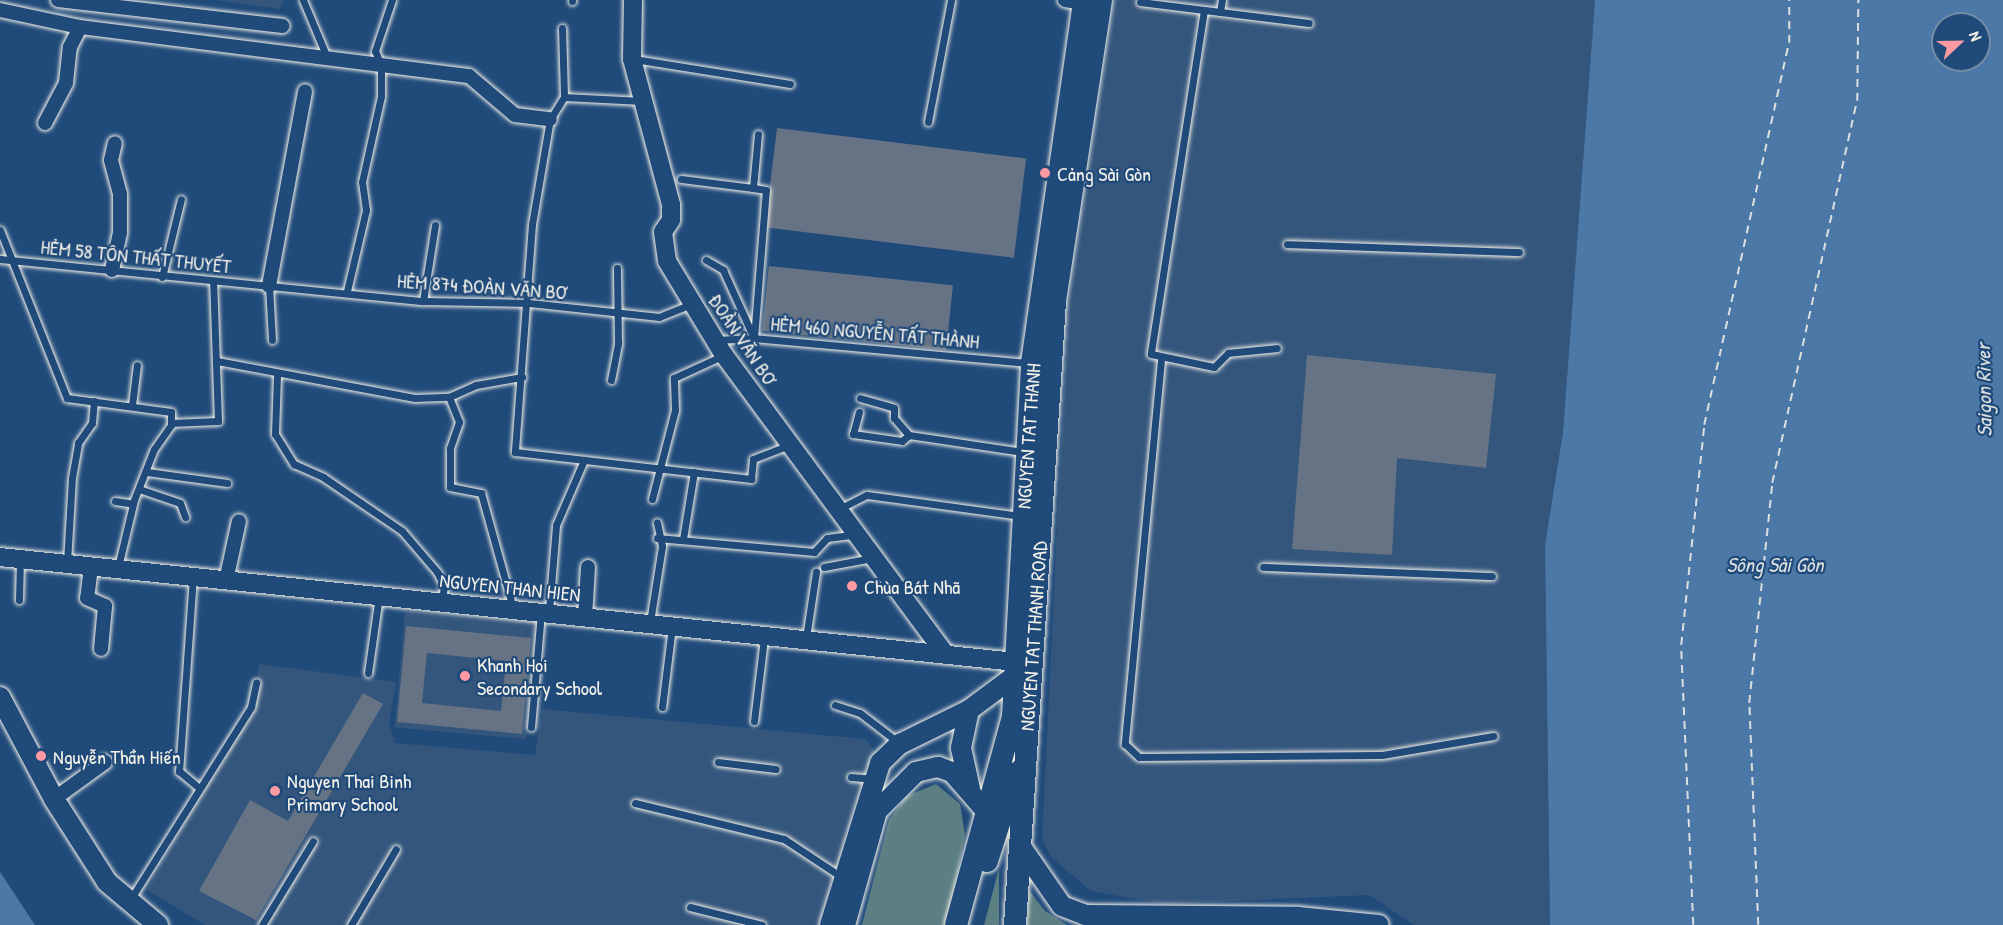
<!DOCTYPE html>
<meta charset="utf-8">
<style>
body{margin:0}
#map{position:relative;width:2003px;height:925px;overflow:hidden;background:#1f4a7a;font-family:"Patrick Hand",sans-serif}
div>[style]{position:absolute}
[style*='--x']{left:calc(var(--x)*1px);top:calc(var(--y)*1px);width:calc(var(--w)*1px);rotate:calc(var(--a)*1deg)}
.built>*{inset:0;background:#34567d;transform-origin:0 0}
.green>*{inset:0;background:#5c7f84}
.water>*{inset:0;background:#4b78a7}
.ferry>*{height:1.5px;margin-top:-0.75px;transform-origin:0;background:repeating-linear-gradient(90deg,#dbdfde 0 8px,transparent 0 14px)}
.building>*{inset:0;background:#657384;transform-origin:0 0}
.roads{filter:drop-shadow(0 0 2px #f4f1e8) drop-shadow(0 0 2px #f4f1e8)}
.service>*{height:7px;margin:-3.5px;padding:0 3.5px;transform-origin:3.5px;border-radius:3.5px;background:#1f4a7a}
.minor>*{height:14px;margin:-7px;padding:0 7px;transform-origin:7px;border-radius:7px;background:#1f4a7a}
.tertiary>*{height:18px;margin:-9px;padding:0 9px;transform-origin:9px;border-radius:9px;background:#1f4a7a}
.secondary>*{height:20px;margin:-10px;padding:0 10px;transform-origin:10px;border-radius:10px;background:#1f4a7a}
.primary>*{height:22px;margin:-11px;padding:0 11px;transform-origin:11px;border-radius:11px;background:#1f4a7a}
.dots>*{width:16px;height:16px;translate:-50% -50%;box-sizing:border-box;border:3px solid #1f4a7a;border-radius:50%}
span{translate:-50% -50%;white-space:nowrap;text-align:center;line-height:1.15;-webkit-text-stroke:4.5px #1f4a7a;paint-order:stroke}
.poi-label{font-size:20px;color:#f4f1e8}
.left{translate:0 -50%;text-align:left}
.street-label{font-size:20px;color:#f4f1e8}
.water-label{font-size:21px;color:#dbdfde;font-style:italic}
.north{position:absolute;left:1931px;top:12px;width:60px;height:60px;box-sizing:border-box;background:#1f4a7a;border:2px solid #748da6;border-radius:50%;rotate:68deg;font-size:16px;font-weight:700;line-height:24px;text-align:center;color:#f4f1e8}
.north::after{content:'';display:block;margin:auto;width:21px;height:27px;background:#ff9aa2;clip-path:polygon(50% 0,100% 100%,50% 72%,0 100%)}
</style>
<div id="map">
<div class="built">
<i style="clip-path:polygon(216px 0,284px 0,284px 1px,279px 9px)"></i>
<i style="clip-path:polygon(1115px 0,1595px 0,1563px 432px,1545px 545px,1550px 925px,1414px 925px,1369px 895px,1163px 904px,1091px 891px,1051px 857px,1042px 839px,1068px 307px)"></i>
<i style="left:405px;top:611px;width:132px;height:117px;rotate:5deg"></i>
<i style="clip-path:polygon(259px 664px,396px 682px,389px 723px,395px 743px,535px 755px,542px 709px,865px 739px,879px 756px,856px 801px,819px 925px,205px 925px,147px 890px,254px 698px)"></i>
</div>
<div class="green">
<i style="clip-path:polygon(936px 784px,960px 804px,965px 835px,947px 925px,862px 925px,889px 820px,907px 796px)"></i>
<i style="clip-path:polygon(999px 868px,999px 925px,984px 925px)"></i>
<i style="clip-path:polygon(1029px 890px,1045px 911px,1067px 925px,1027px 925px)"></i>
</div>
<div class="water">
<i style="clip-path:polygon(evenodd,1595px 0,2003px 0,2003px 925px,1550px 925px,1545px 545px,1563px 432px,1595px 0,1943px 24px,1979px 24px,1979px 60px,1943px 60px,1943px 24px)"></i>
<i style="clip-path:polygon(0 872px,2px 875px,35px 925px,0 925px)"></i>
</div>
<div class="ferry">
<i style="--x:1693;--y:925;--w:280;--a:-92.5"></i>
<i style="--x:1681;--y:645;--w:221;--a:-84"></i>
<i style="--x:1704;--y:425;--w:391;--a:-77.5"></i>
<i style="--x:1789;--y:43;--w:43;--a:-90"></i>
<i style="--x:1758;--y:925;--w:222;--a:-92.3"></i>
<i style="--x:1749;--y:703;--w:221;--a:-84"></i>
<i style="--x:1772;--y:483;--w:391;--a:-77.5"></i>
<i style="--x:1857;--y:101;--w:101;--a:-89.4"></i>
</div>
<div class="building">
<i style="left:777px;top:128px;width:251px;height:100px;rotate:7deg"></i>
<i style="left:769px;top:266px;width:185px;height:65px;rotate:6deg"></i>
<i style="clip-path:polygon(1307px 355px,1496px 374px,1486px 468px,1397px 458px,1392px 555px,1292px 549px)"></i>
<i style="clip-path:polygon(evenodd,406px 626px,531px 638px,522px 734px,397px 722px,406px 626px,427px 653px,506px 661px,501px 711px,422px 703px,427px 653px)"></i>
<i style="clip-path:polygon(363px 693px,383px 704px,256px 920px,199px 891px,250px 800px,288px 821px)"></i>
</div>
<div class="roads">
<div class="service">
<i style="--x:303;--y:0;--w:60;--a:67.3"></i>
<i style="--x:572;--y:1;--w:1;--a:-90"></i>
<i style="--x:1140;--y:2;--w:170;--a:7.1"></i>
<i style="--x:1204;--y:10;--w:348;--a:98.8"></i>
<i style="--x:1151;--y:354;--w:64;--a:11.7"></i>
<i style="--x:1214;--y:367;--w:20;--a:-45"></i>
<i style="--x:1228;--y:353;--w:49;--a:-5.8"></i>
<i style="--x:1220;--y:12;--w:12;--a:-81"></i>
<i style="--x:562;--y:28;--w:69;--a:88.3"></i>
<i style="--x:634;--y:59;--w:158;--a:9.1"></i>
<i style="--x:564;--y:97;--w:26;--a:122"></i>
<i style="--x:550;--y:119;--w:107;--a:99.7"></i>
<i style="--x:532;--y:224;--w:229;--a:94.3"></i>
<i style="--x:515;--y:452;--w:238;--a:6.5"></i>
<i style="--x:751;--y:479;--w:20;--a:-84"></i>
<i style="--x:753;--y:459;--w:39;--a:-21"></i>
<i style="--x:564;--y:97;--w:78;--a:2.9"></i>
<i style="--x:928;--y:122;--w:124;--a:-79.3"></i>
<i style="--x:681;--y:179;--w:73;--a:7.1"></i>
<i style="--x:0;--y:230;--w:181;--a:68.3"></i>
<i style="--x:67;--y:398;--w:105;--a:7.7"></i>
<i style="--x:171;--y:412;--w:13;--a:90"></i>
<i style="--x:171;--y:425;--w:29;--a:125"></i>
<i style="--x:154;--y:449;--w:55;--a:111.4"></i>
<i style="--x:134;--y:500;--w:69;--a:103.4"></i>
<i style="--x:1287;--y:244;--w:232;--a:2"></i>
<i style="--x:0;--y:259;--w:425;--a:5.7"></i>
<i style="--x:423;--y:301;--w:106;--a:1.1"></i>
<i style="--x:529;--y:303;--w:131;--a:6.1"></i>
<i style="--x:659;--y:317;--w:35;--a:-22"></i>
<i style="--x:706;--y:260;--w:20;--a:30"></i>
<i style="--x:723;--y:270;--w:72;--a:65.6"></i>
<i style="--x:162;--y:277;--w:80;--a:-76.3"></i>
<i style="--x:269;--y:286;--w:54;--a:86.8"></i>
<i style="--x:347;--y:291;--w:83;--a:-76.8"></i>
<i style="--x:366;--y:210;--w:28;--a:-98"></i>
<i style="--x:362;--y:182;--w:88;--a:-77.5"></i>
<i style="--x:381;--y:96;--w:31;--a:-90"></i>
<i style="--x:381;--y:65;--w:15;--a:-113"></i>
<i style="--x:375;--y:51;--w:54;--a:-71.6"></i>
<i style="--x:423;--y:301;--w:77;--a:-81"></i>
<i style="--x:754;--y:338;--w:148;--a:-85.4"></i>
<i style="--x:766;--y:190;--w:13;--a:-171"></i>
<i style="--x:753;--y:188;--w:54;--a:-84.7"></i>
<i style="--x:716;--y:340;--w:38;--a:-3"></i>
<i style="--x:754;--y:338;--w:277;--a:5.2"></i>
<i style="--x:1161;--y:360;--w:386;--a:95.4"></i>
<i style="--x:1125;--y:744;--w:19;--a:43"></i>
<i style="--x:1139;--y:757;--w:243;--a:-0.5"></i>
<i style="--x:1382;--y:755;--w:113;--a:-9.7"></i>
<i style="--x:217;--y:361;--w:201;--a:10.6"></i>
<i style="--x:415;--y:398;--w:34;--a:-2"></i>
<i style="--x:449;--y:397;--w:30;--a:-24"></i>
<i style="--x:476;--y:385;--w:47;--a:-9.9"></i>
<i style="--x:277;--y:376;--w:58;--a:92"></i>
<i style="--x:275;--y:434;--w:36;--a:58"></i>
<i style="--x:294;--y:464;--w:32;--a:24"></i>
<i style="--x:323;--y:477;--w:96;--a:34.4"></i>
<i style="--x:402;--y:531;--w:54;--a:49.5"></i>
<i style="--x:437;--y:572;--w:16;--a:63"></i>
<i style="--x:444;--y:586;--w:14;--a:98"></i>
<i style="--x:611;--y:380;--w:38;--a:-79"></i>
<i style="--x:618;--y:343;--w:75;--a:-90.8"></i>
<i style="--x:449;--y:397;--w:27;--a:68"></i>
<i style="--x:459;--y:422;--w:28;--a:109"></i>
<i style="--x:450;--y:448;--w:39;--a:90"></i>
<i style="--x:450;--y:487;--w:32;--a:11"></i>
<i style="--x:481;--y:493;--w:119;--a:74.5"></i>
<i style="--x:860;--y:398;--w:35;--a:16"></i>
<i style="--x:894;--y:408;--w:10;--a:90"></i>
<i style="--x:894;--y:418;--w:23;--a:49"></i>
<i style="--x:132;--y:405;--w:40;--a:-82.9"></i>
<i style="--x:859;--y:412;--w:23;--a:105"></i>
<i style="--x:853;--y:434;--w:49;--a:8.1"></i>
<i style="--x:902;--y:441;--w:9;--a:-41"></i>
<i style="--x:909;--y:435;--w:115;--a:8.5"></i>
<i style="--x:171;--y:423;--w:47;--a:-2.4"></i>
<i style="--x:218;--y:421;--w:140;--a:-92"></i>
<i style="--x:147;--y:472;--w:81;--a:7.8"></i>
<i style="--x:139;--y:489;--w:43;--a:18.9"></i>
<i style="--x:180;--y:503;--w:15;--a:70"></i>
<i style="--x:652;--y:499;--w:92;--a:-75.5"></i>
<i style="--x:675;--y:410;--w:32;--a:-92"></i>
<i style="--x:674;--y:378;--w:53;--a:-24.6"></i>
<i style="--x:115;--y:501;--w:18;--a:9"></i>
<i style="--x:839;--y:509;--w:31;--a:-27"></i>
<i style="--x:867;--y:495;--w:154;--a:7.8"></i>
<i style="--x:657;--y:538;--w:158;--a:5.1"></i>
<i style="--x:814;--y:552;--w:19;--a:-47"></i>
<i style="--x:827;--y:538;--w:26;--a:-7"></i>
<i style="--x:683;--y:539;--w:68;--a:-80.7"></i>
<i style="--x:67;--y:562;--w:84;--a:-86.6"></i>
<i style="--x:72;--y:478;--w:36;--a:-80"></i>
<i style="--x:78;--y:443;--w:24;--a:-55"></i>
<i style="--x:92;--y:423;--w:22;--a:-85"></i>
<i style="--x:824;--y:567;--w:49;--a:-10.6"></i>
<i style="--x:1263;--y:567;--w:229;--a:2.3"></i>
<i style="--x:193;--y:577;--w:195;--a:94.1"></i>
<i style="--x:179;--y:771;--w:25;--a:40"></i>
<i style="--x:19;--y:600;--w:40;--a:-88.6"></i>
<i style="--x:549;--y:611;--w:86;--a:-85.3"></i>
<i style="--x:556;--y:525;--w:71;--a:-66.7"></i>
<i style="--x:650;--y:622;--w:77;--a:-81"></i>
<i style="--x:662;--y:546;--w:24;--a:-102"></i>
<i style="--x:806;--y:638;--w:67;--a:-81.4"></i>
<i style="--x:368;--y:673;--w:78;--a:-81.9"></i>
<i style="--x:835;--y:705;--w:26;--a:18"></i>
<i style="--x:860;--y:713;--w:49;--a:37.6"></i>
<i style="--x:662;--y:707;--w:81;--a:-82.9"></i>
<i style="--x:754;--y:721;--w:84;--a:-83.1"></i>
<i style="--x:531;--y:727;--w:114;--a:-85"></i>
<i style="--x:718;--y:762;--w:58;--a:6.9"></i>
<i style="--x:851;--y:777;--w:21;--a:5"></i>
<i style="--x:635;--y:803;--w:153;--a:13.6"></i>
<i style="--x:784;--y:839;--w:71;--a:33.5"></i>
<i style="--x:130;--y:900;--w:228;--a:-57.9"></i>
<i style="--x:251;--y:707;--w:25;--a:-78"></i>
<i style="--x:690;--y:907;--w:74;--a:14"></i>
<i style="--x:262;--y:925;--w:98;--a:-58.7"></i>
<i style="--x:351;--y:925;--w:88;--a:-59.4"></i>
</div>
<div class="minor">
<i style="--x:58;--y:0;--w:226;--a:6.6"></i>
<i style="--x:1065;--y:0;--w:18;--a:9"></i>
<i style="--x:0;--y:10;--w:82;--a:12"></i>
<i style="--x:80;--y:27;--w:392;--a:7.2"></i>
<i style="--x:469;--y:76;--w:60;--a:40.3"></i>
<i style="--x:515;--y:115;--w:35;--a:7"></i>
<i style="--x:45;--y:123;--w:45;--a:-62.3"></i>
<i style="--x:66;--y:83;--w:36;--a:-84"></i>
<i style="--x:70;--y:47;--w:22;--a:-63"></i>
<i style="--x:112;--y:270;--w:38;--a:-78"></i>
<i style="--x:120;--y:233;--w:39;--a:-90"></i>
<i style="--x:120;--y:194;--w:35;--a:-105"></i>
<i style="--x:111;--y:160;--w:17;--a:-77"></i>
<i style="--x:269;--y:286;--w:198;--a:-79.5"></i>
<i style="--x:91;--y:567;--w:31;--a:97"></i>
<i style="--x:87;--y:598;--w:20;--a:24"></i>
<i style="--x:105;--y:606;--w:43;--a:95.3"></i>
<i style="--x:226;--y:581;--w:61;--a:-77.8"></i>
<i style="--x:585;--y:618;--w:51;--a:-86.6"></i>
<i style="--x:54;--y:799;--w:63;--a:-36"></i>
</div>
<div class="tertiary">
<i style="--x:633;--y:0;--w:59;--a:91"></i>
<i style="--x:632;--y:59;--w:151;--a:75"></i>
<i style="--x:671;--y:205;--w:15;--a:90"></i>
<i style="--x:671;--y:220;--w:14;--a:124"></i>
<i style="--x:663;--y:232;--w:29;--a:82"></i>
<i style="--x:667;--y:261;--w:110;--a:58.8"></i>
<i style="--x:724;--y:355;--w:373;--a:53.5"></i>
<i style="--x:0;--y:557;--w:1021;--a:5.9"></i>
</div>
<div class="secondary">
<i style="--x:0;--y:697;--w:115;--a:62.1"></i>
<i style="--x:54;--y:799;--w:98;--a:57.4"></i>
<i style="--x:107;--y:882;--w:67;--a:40.1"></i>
<i style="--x:969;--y:710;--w:39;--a:102"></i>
<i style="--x:961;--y:748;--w:42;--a:77.6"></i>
<i style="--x:1019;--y:844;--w:75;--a:55.3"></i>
<i style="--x:1062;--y:906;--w:25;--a:21"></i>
<i style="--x:1085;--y:915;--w:213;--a:0.5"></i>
<i style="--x:1298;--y:917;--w:81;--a:5.6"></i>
<i style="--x:830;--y:925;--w:170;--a:-72.8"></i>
<i style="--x:880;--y:763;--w:28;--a:-44"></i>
<i style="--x:900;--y:744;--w:77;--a:-26.2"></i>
<i style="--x:969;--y:710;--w:59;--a:-36.7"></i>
<i style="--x:845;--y:925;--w:118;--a:-74.3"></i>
<i style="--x:877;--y:811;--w:55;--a:-45"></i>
<i style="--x:916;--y:772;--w:23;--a:-13"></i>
<i style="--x:938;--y:767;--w:15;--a:20"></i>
<i style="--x:952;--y:772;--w:52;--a:48.9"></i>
</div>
<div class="primary">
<i style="--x:987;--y:861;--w:92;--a:-72.3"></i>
<i style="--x:956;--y:925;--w:216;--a:-74.7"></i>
<i style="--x:1013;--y:717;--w:355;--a:-86.9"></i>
<i style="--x:1032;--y:363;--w:367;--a:-81.8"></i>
<i style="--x:1015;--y:925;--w:625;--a:-86.33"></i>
<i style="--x:1055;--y:301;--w:304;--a:-81.3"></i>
</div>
</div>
<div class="dots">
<i style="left:1045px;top:173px;background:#ff9aa2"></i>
<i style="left:852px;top:586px;background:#ff9aa2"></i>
<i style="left:465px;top:676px;background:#ff9aa2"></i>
<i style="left:41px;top:756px;background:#ff9aa2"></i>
<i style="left:275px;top:791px;background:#ff9aa2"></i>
</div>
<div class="poi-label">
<span class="left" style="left:1057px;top:173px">Cảng Sài Gòn</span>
<span class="left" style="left:864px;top:586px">Chùa Bát Nhã</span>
<span class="left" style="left:477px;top:676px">Khanh Hoi<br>Secondary School</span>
<span class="left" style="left:53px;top:756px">Nguyễn Thần Hiến</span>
<span class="left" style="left:287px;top:792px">Nguyen Thai Binh<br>Primary School</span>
</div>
<div class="street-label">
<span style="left:136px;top:256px;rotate:6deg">HẺM 58 TÔN THẤT THUYẾT</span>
<span style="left:482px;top:286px;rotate:4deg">HẺM 874 ĐOÀN VĂN BƠ</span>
<span style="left:875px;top:332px;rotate:5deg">HẺM 460 NGUYỄN TẤT THÀNH</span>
<span style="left:743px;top:339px;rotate:56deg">ĐOÀN VĂN BƠ</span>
<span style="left:1028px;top:436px;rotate:-86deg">NGUYEN TAT THANH</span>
<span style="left:510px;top:587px;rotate:6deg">NGUYEN THAN HIEN</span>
<span style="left:1033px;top:636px;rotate:-86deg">NGUYEN TAT THANH ROAD</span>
</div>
<div class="water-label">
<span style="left:1984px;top:390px;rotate:-91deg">Saigon River</span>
<span style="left:1775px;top:565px">Sông Sài Gòn</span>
</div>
<div class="north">N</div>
</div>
